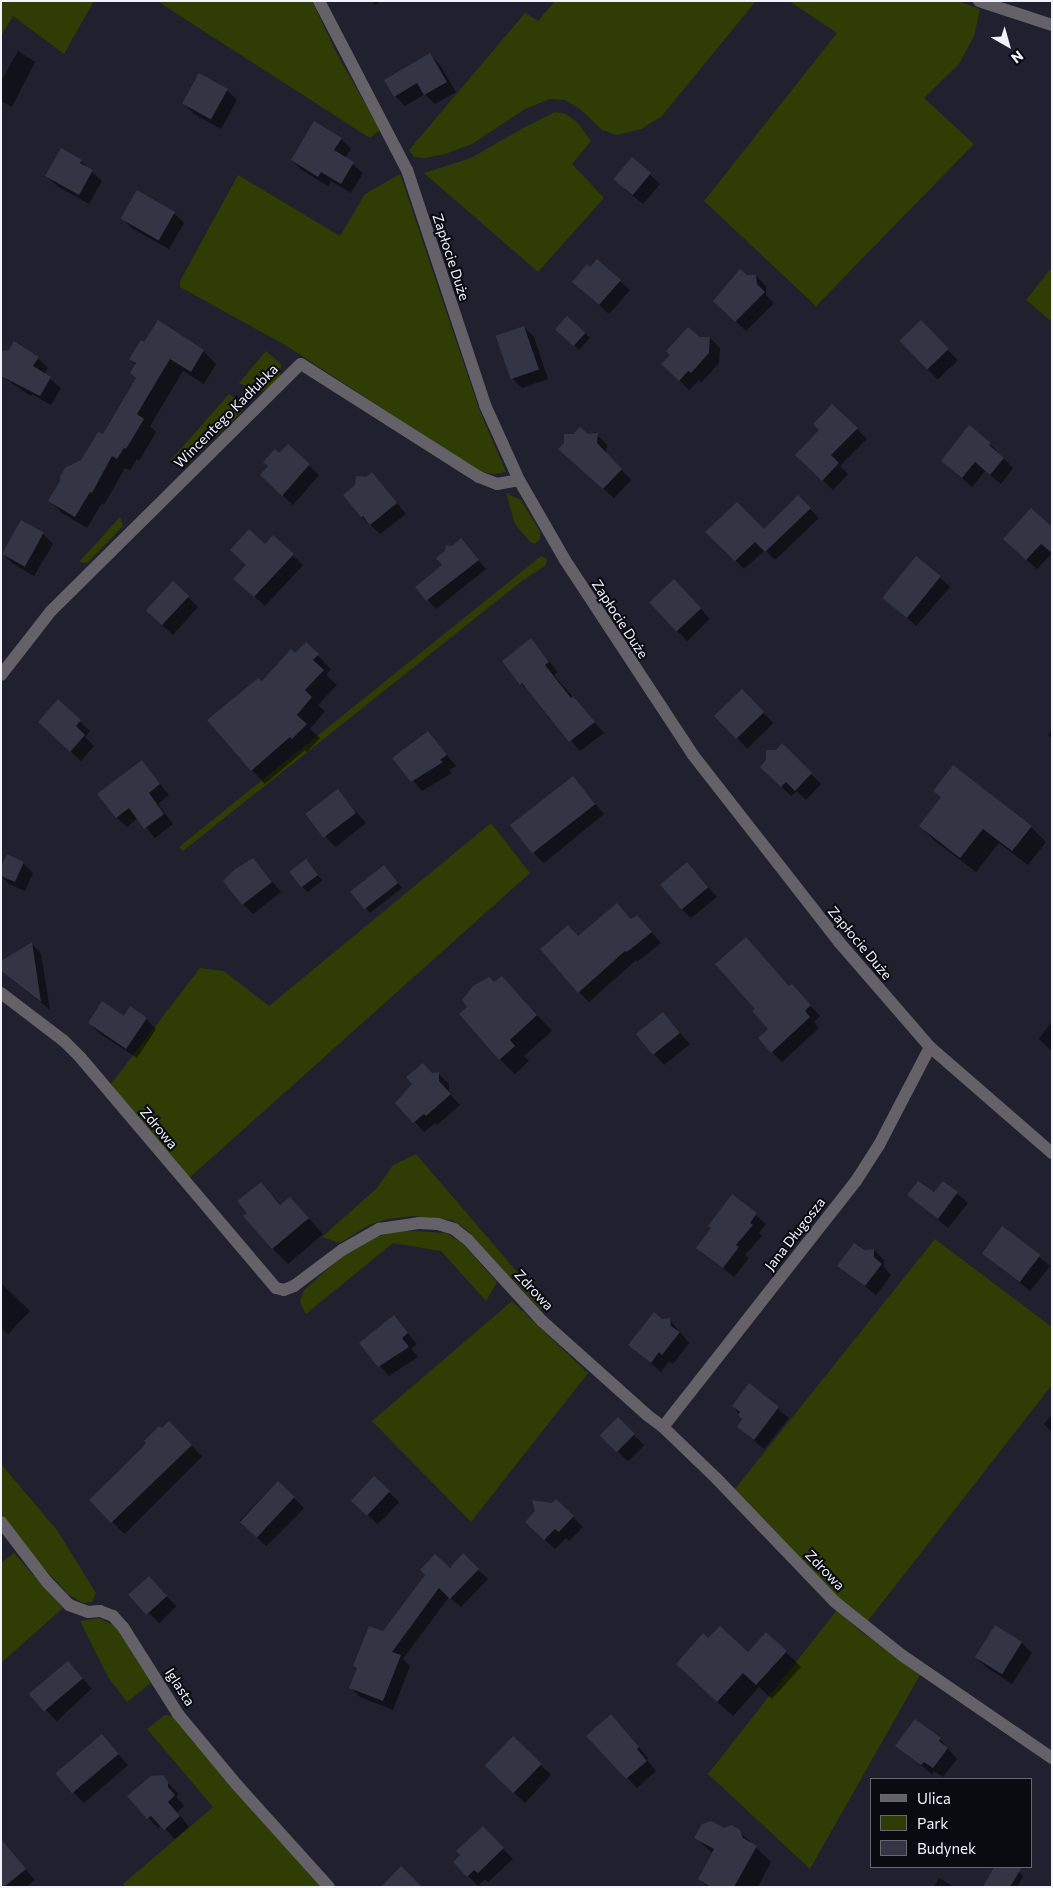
<!DOCTYPE html>
<meta charset="utf-8">
<style>
body{margin:0}
#map{position:relative;width:1053px;height:1888px;overflow:hidden;background:#20202f;font-family:Commissioner,sans-serif}
div>[style]{position:absolute}
[style*='--x']{left:calc(var(--x)*1px);top:calc(var(--y)*1px);width:calc(var(--w)*1px);rotate:calc(var(--a)*1deg)}
.green>*{inset:0;background:#2f3c04}
.shadow>*{inset:0;background:#0007;transform-origin:0 0}
.building>*{inset:0;background:#333444;transform-origin:0 0}
.minor>*{height:12px;margin:-6px;padding:0 6px;transform-origin:6px;border-radius:6px;background:#646168}
span{translate:-50% -50%;white-space:nowrap;text-align:center;line-height:1.15;-webkit-text-stroke:4px #0a0a11;paint-order:stroke}
.street-label{font-size:14px;color:#f2f2fd}
.frame{position:absolute;inset:0;border:2px solid #f2f2fd;pointer-events:none}
.legend{position:absolute;left:870px;top:1778px;width:162px;height:90px;box-sizing:border-box;background:#0a0a11;border:1px solid #67676f;margin:0;padding:6px 9px;list-style:none;font-size:15px;color:#f2f2fd}
.legend li{display:flex;align-items:center;gap:10px;height:25px}
.legend b{width:25px;border:1px solid #67676f}
.north{position:absolute;left:983px;top:20px;width:50px;height:50px;-webkit-text-stroke:4px #0a0a11;paint-order:stroke;rotate:142deg;font-size:14px;font-weight:700;line-height:20px;text-align:center;color:#f2f2fd}
.north::after{content:'';display:block;margin:auto;width:18px;height:22px;background:#f2f2fd;clip-path:polygon(50% 0,100% 100%,50% 72%,0 100%)}
</style>
<div id="map">
<div class="green">
<i style="clip-path:polygon(1px 1px,94px 1px,64px 54px,13px 16px,1px 36px)"></i>
<i style="clip-path:polygon(157px 1px,312px 1px,337px 54px,380px 130px,370px 138px)"></i>
<i style="clip-path:polygon(555px 1px,756px 1px,661px 117px,641px 129px,617px 135px,602px 130px,580px 109px,565px 100px,550px 99px,525px 109px,472px 144px,445px 154px,425px 158px,414px 157px,409px 150px,525px 13px,538px 21px)"></i>
<i style="clip-path:polygon(789px 1px,958px 1px,980px 9px,974px 36px,959px 64px,924px 98px,974px 144px,816px 306px,704px 201px,837px 33px)"></i>
<i style="clip-path:polygon(555px 112px,566px 114px,577px 122px,591px 141px,572px 164px,604px 198px,538px 272px,424px 173px,471px 158px,525px 127px)"></i>
<i style="clip-path:polygon(400px 174px,479px 409px,506px 472px,495px 474px,480px 472px,285px 345px,180px 287px,180px 281px,238px 175px,340px 236px,365px 194px)"></i>
<i style="clip-path:polygon(1052px 267px,1052px 322px,1026px 300px)"></i>
<i style="clip-path:polygon(266px 351px,281px 364px,280px 377px,267px 390px,256px 392px,239px 383px)"></i>
<i style="clip-path:polygon(229px 394px,242px 404px,241px 413px,186px 465px,170px 461px)"></i>
<i style="clip-path:polygon(506px 493px,521px 500px,540px 531px,540px 539px,535px 544px,530px 542px,515px 524px)"></i>
<i style="clip-path:polygon(120px 517px,123px 526px,87px 563px,79px 562px)"></i>
<i style="clip-path:polygon(541px 556px,547px 559px,546px 565px,522px 581px,183px 851px,179px 847px)"></i>
<i style="clip-path:polygon(491px 823px,530px 873px,188px 1179px,111px 1084px,200px 968px,224px 971px,269px 1006px)"></i>
<i style="clip-path:polygon(416px 1154px,543px 1302px,541px 1310px,466px 1229px,452px 1220px,413px 1216px,388px 1219px,369px 1225px,340px 1243px,322px 1237px,377px 1188px,393px 1165px)"></i>
<i style="clip-path:polygon(397px 1230px,446px 1233px,461px 1242px,497px 1282px,486px 1301px,441px 1251px,393px 1243px,306px 1314px,300px 1302px,304px 1290px,344px 1255px,371px 1239px)"></i>
<i style="clip-path:polygon(935px 1239px,1052px 1327px,1052px 1385px,867px 1622px,839px 1598px,735px 1489px)"></i>
<i style="clip-path:polygon(512px 1301px,588px 1373px,471px 1522px,372px 1421px)"></i>
<i style="clip-path:polygon(1px 1464px,57px 1530px,96px 1593px,92px 1602px,83px 1603px,68px 1594px,25px 1548px,1px 1513px)"></i>
<i style="clip-path:polygon(14px 1553px,63px 1608px,1px 1663px,1px 1563px)"></i>
<i style="clip-path:polygon(837px 1610px,859px 1630px,920px 1675px,810px 1869px,708px 1774px)"></i>
<i style="clip-path:polygon(99px 1618px,113px 1625px,122px 1636px,151px 1683px,127px 1702px,108px 1677px,80px 1621px)"></i>
<i style="clip-path:polygon(165px 1715px,174px 1716px,321px 1887px,126px 1887px,123px 1884px,213px 1807px,147px 1729px)"></i>
</div>
<div class="shadow">
<i style="clip-path:polygon(372px 1px,381px 1px,375px 5px)"></i>
<i style="clip-path:polygon(18px 51px,35px 62px,12px 107px,1px 101px,1px 81px)"></i>
<i style="clip-path:polygon(430px 55px,440px 65px,456px 92px,435px 104px,425px 94px,405px 106px,395px 96px)"></i>
<i style="clip-path:polygon(227px 90px,237px 100px,221px 129px,194px 114px,184px 104px)"></i>
<i style="clip-path:polygon(341px 139px,351px 149px,345px 158px,363px 173px,351px 193px,331px 181px,328px 186px,302px 170px,292px 160px)"></i>
<i style="clip-path:polygon(632px 158px,660px 184px,643px 204px,624px 189px)"></i>
<i style="clip-path:polygon(81px 161px,102px 181px,89px 204px,57px 186px,47px 176px)"></i>
<i style="clip-path:polygon(174px 213px,184px 223px,169px 249px,133px 229px,123px 219px)"></i>
<i style="clip-path:polygon(756px 276px,766px 286px,766px 295px,774px 303px,746px 331px,725px 311px,747px 277px)"></i>
<i style="clip-path:polygon(620px 281px,630px 290px,609px 314px,584px 292px)"></i>
<i style="left:567px;top:317px;width:31px;height:16px;rotate:42deg"></i>
<i style="clip-path:polygon(158px 322px,203px 351px,216px 364px,204px 384px,183px 371px,150px 426px,156px 432px,139px 461px,137px 459px,130px 470px,125px 468px,104px 505px,102px 503px,87px 528px,62px 513px,50px 501px,103px 436px,137px 379px,131px 373px,136px 365px,131px 359px,145px 344px)"></i>
<i style="left:921px;top:322px;width:53px;height:28px;rotate:46deg"></i>
<i style="clip-path:polygon(524px 327px,534px 337px,548px 379px,522px 388px,512px 378px)"></i>
<i style="clip-path:polygon(700px 338px,710px 338px,720px 348px,719px 363px,701px 383px,699px 380px,689px 390px,673px 374px)"></i>
<i style="clip-path:polygon(38px 358px,48px 368px,44px 374px,61px 388px,51px 405px,32px 394px,31px 396px,1px 376px,1px 365px)"></i>
<i style="clip-path:polygon(857px 429px,867px 439px,840px 466px,848px 474px,833px 490px,797px 455px,821px 430px)"></i>
<i style="clip-path:polygon(597px 435px,607px 445px,606px 454px,631px 480px,614px 498px,570px 459px,587px 436px)"></i>
<i style="clip-path:polygon(990px 444px,1013px 468px,1001px 484px,985px 471px,972px 487px,942px 461px)"></i>
<i style="clip-path:polygon(288px 446px,319px 475px,293px 505px,271px 485px,280px 455px)"></i>
<i style="clip-path:polygon(372px 473px,406px 514px,380px 534px,362px 517px,366px 478px)"></i>
<i style="clip-path:polygon(798px 497px,819px 518px,775px 560px,765px 550px,744px 569px,707px 532px,764px 531px)"></i>
<i style="clip-path:polygon(1052px 529px,1052px 553px,1037px 569px,1014px 549px)"></i>
<i style="clip-path:polygon(43px 534px,53px 544px,34px 576px,12px 563px,2px 553px)"></i>
<i style="clip-path:polygon(273px 537px,303px 565px,265px 606px,245px 588px)"></i>
<i style="clip-path:polygon(461px 540px,486px 569px,436px 609px,417px 588px,444px 565px,453px 547px)"></i>
<i style="left:917px;top:558px;width:44px;height:52px;rotate:41deg"></i>
<i style="clip-path:polygon(173px 583px,198px 607px,173px 635px,158px 621px)"></i>
<i style="clip-path:polygon(684px 590px,710px 619px,687px 641px,677px 631px)"></i>
<i style="clip-path:polygon(531px 640px,558px 672px,554px 675px,604px 733px,580px 751px,532px 693px,521px 684px)"></i>
<i style="clip-path:polygon(306px 644px,331px 669px,326px 675px,337px 685px,318px 705px,325px 711px,310px 729px,320px 738px,307px 752px,305px 750px,265px 784px,252px 770px,262px 683px)"></i>
<i style="left:742px;top:691px;width:45px;height:36px;rotate:46deg"></i>
<i style="clip-path:polygon(58px 701px,90px 731px,85px 737px,94px 746px,81px 761px,49px 732px)"></i>
<i style="clip-path:polygon(1052px 730px,1052px 739px,1048px 735px)"></i>
<i style="clip-path:polygon(428px 732px,456px 766px,449px 770px,452px 773px,422px 791px,394px 758px)"></i>
<i style="clip-path:polygon(782px 745px,821px 784px,806px 800px,797px 791px,791px 796px,762px 767px)"></i>
<i style="clip-path:polygon(142px 762px,169px 795px,158px 804px,173px 824px,155px 838px,138px 818px,127px 827px,117px 818px)"></i>
<i style="clip-path:polygon(573px 778px,604px 814px,544px 863px,534px 853px)"></i>
<i style="clip-path:polygon(338px 791px,366px 823px,336px 847px,326px 837px)"></i>
<i style="clip-path:polygon(942px 798px,1031px 827px,1046px 842px,1028px 865px,999px 843px,976px 872px,935px 841px,920px 826px)"></i>
<i style="clip-path:polygon(253px 859px,281px 892px,253px 914px,243px 904px)"></i>
<i style="left:306px;top:861px;width:25px;height:19px;rotate:50deg"></i>
<i style="clip-path:polygon(23px 863px,33px 873px,25px 891px,9px 884px,1px 876px)"></i>
<i style="clip-path:polygon(389px 872px,402px 888px,370px 913px,353px 892px)"></i>
<i style="clip-path:polygon(697px 874px,717px 897px,691px 918px,681px 909px)"></i>
<i style="clip-path:polygon(617px 904px,632px 920px,647px 927px,661px 943px,638px 961px,636px 960px,589px 1002px,579px 992px)"></i>
<i style="clip-path:polygon(32px 944px,41px 954px,50px 1010px,1px 971px,1px 963px)"></i>
<i style="clip-path:polygon(502px 977px,552px 1031px,524px 1056px,529px 1061px,515px 1074px,500px 1059px,494px 984px)"></i>
<i style="clip-path:polygon(790px 987px,801px 995px,820px 1016px,814px 1022px,819px 1028px,782px 1062px,772px 1052px,770px 1029px,757px 1009px)"></i>
<i style="clip-path:polygon(663px 1014px,690px 1044px,664px 1065px,655px 1055px)"></i>
<i style="clip-path:polygon(125px 1017px,146px 1019px,156px 1029px,137px 1058px,99px 1033px,89px 1023px)"></i>
<i style="clip-path:polygon(1052px 1021px,1052px 1051px,1039px 1039px)"></i>
<i style="clip-path:polygon(433px 1074px,439px 1074px,449px 1084px,449px 1093px,460px 1105px,437px 1125px,435px 1123px,424px 1132px,397px 1103px)"></i>
<i style="clip-path:polygon(943px 1182px,968px 1203px,948px 1228px,909px 1195px,934px 1194px)"></i>
<i style="clip-path:polygon(261px 1183px,282px 1206px,290px 1198px,323px 1234px,288px 1264px,272px 1248px,249px 1213px)"></i>
<i style="clip-path:polygon(733px 1196px,766px 1224px,759px 1233px,762px 1236px,745px 1255px,749px 1258px,734px 1277px,698px 1247px)"></i>
<i style="left:1002px;top:1227px;width:62px;height:32px;rotate:39deg"></i>
<i style="clip-path:polygon(874px 1250px,884px 1260px,884px 1267px,891px 1275px,876px 1295px,839px 1266px,864px 1251px)"></i>
<i style="clip-path:polygon(1px 1283px,30px 1311px,8px 1334px,1px 1328px)"></i>
<i style="clip-path:polygon(394px 1317px,417px 1344px,411px 1349px,418px 1357px,389px 1376px,361px 1343px)"></i>
<i style="clip-path:polygon(662px 1320px,670px 1320px,689px 1343px,673px 1364px,669px 1361px,661px 1372px,630px 1345px)"></i>
<i style="clip-path:polygon(749px 1385px,789px 1418px,764px 1449px,738px 1427px,743px 1419px,733px 1406px)"></i>
<i style="clip-path:polygon(1052px 1414px,1052px 1432px,1044px 1424px)"></i>
<i style="left:618px;top:1419px;width:37px;height:23px;rotate:45deg"></i>
<i style="left:169px;top:1423px;width:47px;height:110px;rotate:45deg"></i>
<i style="left:374px;top:1478px;width:35px;height:31px;rotate:44deg"></i>
<i style="left:278px;top:1482px;width:37px;height:54px;rotate:45deg"></i>
<i style="clip-path:polygon(573px 1517px,583px 1527px,569px 1541px,566px 1538px,555px 1549px,526px 1522px)"></i>
<i style="clip-path:polygon(463px 1555px,488px 1579px,461px 1607px,449px 1597px,403px 1659px,410px 1666px,393px 1710px,360px 1697px,351px 1688px)"></i>
<i style="left:148px;top:1578px;width:40px;height:24px;rotate:45deg"></i>
<i style="clip-path:polygon(996px 1627px,1022px 1643px,1032px 1653px,1012px 1684px,986px 1667px,976px 1657px)"></i>
<i style="clip-path:polygon(708px 1640px,748px 1654px,786px 1652px,801px 1667px,772px 1699px,759px 1687px,733px 1716px,692px 1679px)"></i>
<i style="left:68px;top:1663px;width:35px;height:48px;rotate:47deg"></i>
<i style="clip-path:polygon(915px 1721px,940px 1739px,957px 1759px,943px 1777px,934px 1771px,932px 1774px,897px 1746px)"></i>
<i style="clip-path:polygon(621px 1726px,648px 1758px,647px 1760px,656px 1771px,637px 1788px,588px 1736px)"></i>
<i style="clip-path:polygon(102px 1736px,128px 1765px,84px 1803px,74px 1793px)"></i>
<i style="clip-path:polygon(513px 1738px,551px 1775px,525px 1803px,496px 1776px)"></i>
<i style="clip-path:polygon(162px 1777px,178px 1793px,177px 1798px,184px 1806px,177px 1812px,189px 1827px,175px 1839px,162px 1825px,158px 1828px,129px 1797px)"></i>
<i style="clip-path:polygon(483px 1828px,513px 1859px,488px 1882px,485px 1879px,478px 1886px,454px 1862px)"></i>
<i style="clip-path:polygon(724px 1829px,739px 1831px,771px 1862px,758px 1887px,708px 1887px,699px 1879px,713px 1854px,696px 1838px)"></i>
<i style="clip-path:polygon(5px 1846px,35px 1880px,26px 1887px,1px 1887px)"></i>
<i style="clip-path:polygon(996px 1867px,1010px 1867px,1019px 1872px,1023px 1876px,1017px 1887px,1004px 1887px,990px 1877px)"></i>
<i style="clip-path:polygon(939px 1878px,954px 1887px,934px 1887px)"></i>
</div>
<div class="building">
<i style="clip-path:polygon(430px 53px,447px 82px,424px 95px,417px 83px,394px 97px,384px 80px)"></i>
<i style="left:199px;top:73px;width:33px;height:35px;rotate:29deg"></i>
<i style="clip-path:polygon(314px 121px,342px 138px,334px 150px,354px 162px,341px 184px,321px 172px,318px 177px,291px 160px)"></i>
<i style="clip-path:polygon(61px 148px,82px 160px,80px 163px,93px 170px,79px 195px,45px 176px)"></i>
<i style="left:632px;top:157px;width:25px;height:29px;rotate:40deg"></i>
<i style="left:137px;top:190px;width:44px;height:33px;rotate:30deg"></i>
<i style="clip-path:polygon(597px 259px,621px 280px,599px 305px,572px 282px,587px 264px,590px 267px)"></i>
<i style="clip-path:polygon(740px 269px,747px 275px,756px 275px,757px 284px,765px 292px,735px 322px,713px 301px)"></i>
<i style="left:567px;top:316px;width:25px;height:18px;rotate:42deg"></i>
<i style="clip-path:polygon(158px 320px,204px 350px,191px 372px,170px 359px,137px 414px,144px 419px,126px 449px,124px 448px,117px 459px,112px 456px,92px 493px,90px 492px,75px 517px,48px 501px,60px 481px,60px 477px,65px 468px,81px 460px,98px 432px,103px 434px,136px 378px,130px 373px,136px 363px,129px 359px,141px 340px,144px 342px)"></i>
<i style="left:921px;top:320px;width:40px;height:30px;rotate:46deg"></i>
<i style="left:524px;top:326px;width:46px;height:30px;rotate:71deg"></i>
<i style="clip-path:polygon(688px 327px,700px 337px,710px 337px,709px 353px,691px 373px,688px 371px,679px 381px,661px 364px,670px 355px,666px 351px)"></i>
<i style="clip-path:polygon(14px 341px,39px 357px,33px 366px,51px 377px,40px 396px,1px 376px,1px 351px,9px 350px)"></i>
<i style="clip-path:polygon(832px 404px,858px 428px,831px 455px,839px 463px,822px 481px,795px 455px,819px 430px,813px 424px)"></i>
<i style="clip-path:polygon(969px 425px,991px 443px,989px 445px,1004px 458px,990px 475px,975px 462px,962px 478px,941px 461px)"></i>
<i style="clip-path:polygon(580px 427px,588px 434px,598px 433px,597px 443px,622px 469px,603px 489px,558px 449px,564px 443px,564px 434px,573px 434px)"></i>
<i style="clip-path:polygon(288px 444px,310px 464px,282px 496px,260px 475px,268px 466px,263px 462px,275px 449px,279px 453px)"></i>
<i style="clip-path:polygon(372px 472px,397px 503px,370px 525px,363px 516px,361px 517px,343px 495px,355px 485px,356px 476px,366px 477px)"></i>
<i style="clip-path:polygon(798px 495px,811px 508px,765px 552px,755px 542px,735px 561px,705px 532px,737px 502px,764px 529px)"></i>
<i style="clip-path:polygon(1031px 508px,1052px 527px,1052px 553px,1041px 544px,1026px 560px,1003px 539px)"></i>
<i style="left:21px;top:520px;width:26px;height:39px;rotate:29deg"></i>
<i style="clip-path:polygon(249px 529px,265px 544px,273px 535px,294px 554px,254px 597px,233px 579px,246px 565px,230px 550px)"></i>
<i style="clip-path:polygon(461px 538px,479px 560px,426px 601px,415px 587px,442px 565px,436px 558px,445px 551px,446px 545px,452px 546px)"></i>
<i style="left:916px;top:556px;width:32px;height:54px;rotate:39deg"></i>
<i style="left:674px;top:579px;width:40px;height:34px;rotate:47deg"></i>
<i style="left:173px;top:581px;width:22px;height:40px;rotate:43deg"></i>
<i style="clip-path:polygon(531px 638px,549px 662px,545px 665px,571px 698px,573px 696px,595px 722px,569px 742px,522px 683px,520px 685px,502px 661px)"></i>
<i style="clip-path:polygon(306px 642px,319px 654px,313px 660px,324px 670px,305px 690px,312px 697px,297px 715px,307px 724px,292px 739px,290px 737px,251px 771px,207px 720px,258px 678px,262px 681px,291px 649px,295px 653px)"></i>
<i style="left:742px;top:689px;width:32px;height:39px;rotate:46deg"></i>
<i style="clip-path:polygon(58px 699px,81px 720px,76px 726px,85px 735px,70px 752px,38px 722px)"></i>
<i style="clip-path:polygon(428px 731px,447px 755px,440px 760px,443px 762px,411px 782px,392px 758px)"></i>
<i style="clip-path:polygon(782px 743px,812px 773px,795px 791px,786px 782px,781px 787px,760px 767px,766px 760px,766px 750px,776px 750px)"></i>
<i style="clip-path:polygon(142px 760px,160px 784px,149px 793px,164px 814px,144px 829px,129px 808px,116px 818px,97px 794px)"></i>
<i style="clip-path:polygon(953px 765px,1032px 826px,1012px 851px,983px 829px,960px 858px,919px 826px,941px 797px,933px 791px)"></i>
<i style="left:573px;top:776px;width:36px;height:80px;rotate:52deg"></i>
<i style="left:338px;top:789px;width:30px;height:41px;rotate:53deg"></i>
<i style="clip-path:polygon(7px 854px,24px 862px,15px 882px,1px 876px,1px 867px)"></i>
<i style="clip-path:polygon(253px 858px,272px 882px,242px 905px,223px 881px,235px 869px)"></i>
<i style="left:306px;top:859px;width:20px;height:21px;rotate:53deg"></i>
<i style="left:687px;top:862px;width:33px;height:35px;rotate:50deg"></i>
<i style="left:384px;top:865px;width:23px;height:43px;rotate:52deg"></i>
<i style="clip-path:polygon(617px 903px,631px 919px,637px 915px,652px 932px,627px 952px,625px 951px,578px 993px,540px 949px,568px 925px,578px 936px)"></i>
<i style="clip-path:polygon(746px 937px,789px 986px,792px 984px,811px 1005px,805px 1011px,810px 1017px,771px 1053px,758px 1038px,768px 1029px,752px 1011px,755px 1009px,715px 964px)"></i>
<i style="clip-path:polygon(32px 942px,41px 1002px,1px 971px,1px 961px)"></i>
<i style="clip-path:polygon(502px 976px,537px 1015px,510px 1040px,515px 1046px,499px 1060px,459px 1014px,467px 1007px,462px 1000px,473px 986px,489px 977px,494px 982px)"></i>
<i style="clip-path:polygon(102px 1001px,124px 1016px,130px 1006px,147px 1018px,126px 1049px,88px 1023px)"></i>
<i style="left:663px;top:1012px;width:27px;height:35px;rotate:51deg"></i>
<i style="clip-path:polygon(423px 1063px,432px 1073px,439px 1072px,439px 1081px,451px 1094px,426px 1116px,424px 1114px,413px 1123px,395px 1103px,412px 1084px,406px 1077px)"></i>
<i style="clip-path:polygon(918px 1181px,934px 1192px,943px 1181px,958px 1192px,938px 1219px,907px 1195px)"></i>
<i style="clip-path:polygon(261px 1182px,280px 1205px,290px 1197px,309px 1218px,272px 1249px,243px 1216px,247px 1213px,237px 1201px)"></i>
<i style="clip-path:polygon(732px 1194px,757px 1213px,750px 1223px,753px 1225px,736px 1245px,739px 1247px,723px 1268px,696px 1248px,711px 1228px,708px 1226px)"></i>
<i style="left:1002px;top:1226px;width:48px;height:34px;rotate:37deg"></i>
<i style="clip-path:polygon(854px 1243px,864px 1250px,874px 1249px,874px 1257px,882px 1264px,865px 1286px,837px 1266px)"></i>
<i style="clip-path:polygon(654px 1312px,662px 1319px,670px 1318px,671px 1326px,680px 1332px,662px 1355px,659px 1352px,651px 1363px,628px 1345px)"></i>
<i style="clip-path:polygon(394px 1315px,408px 1333px,402px 1338px,409px 1347px,378px 1367px,359px 1343px)"></i>
<i style="clip-path:polygon(749px 1383px,779px 1407px,754px 1440px,737px 1427px,742px 1419px,738px 1415px,740px 1412px,732px 1406px)"></i>
<i style="left:618px;top:1417px;width:24px;height:26px;rotate:45deg"></i>
<i style="clip-path:polygon(169px 1421px,192px 1445px,111px 1523px,89px 1500px,139px 1451px,146px 1443px,144px 1441px,159px 1426px,162px 1428px)"></i>
<i style="left:374px;top:1476px;width:22px;height:34px;rotate:43deg"></i>
<i style="left:278px;top:1481px;width:23px;height:56px;rotate:43deg"></i>
<i style="clip-path:polygon(556px 1499px,574px 1516px,559px 1532px,555px 1529px,544px 1540px,525px 1522px,535px 1511px,532px 1500px,552px 1503px)"></i>
<i style="clip-path:polygon(463px 1553px,479px 1569px,450px 1599px,439px 1588px,392px 1652px,401px 1655px,383px 1701px,349px 1688px,357px 1668px,353px 1666px,369px 1626px,383px 1631px,425px 1575px,420px 1570px,435px 1554px,450px 1568px)"></i>
<i style="left:149px;top:1576px;width:27px;height:28px;rotate:48deg"></i>
<i style="left:995px;top:1625px;width:32px;height:38px;rotate:32deg"></i>
<i style="clip-path:polygon(720px 1626px,748px 1652px,766px 1632px,787px 1651px,756px 1685px,743px 1673px,717px 1702px,676px 1664px,703px 1633px,708px 1638px)"></i>
<i style="left:68px;top:1661px;width:23px;height:51px;rotate:50deg"></i>
<i style="clip-path:polygon(611px 1714px,639px 1747px,637px 1749px,647px 1761px,626px 1779px,586px 1736px)"></i>
<i style="clip-path:polygon(915px 1719px,941px 1738px,939px 1741px,948px 1748px,933px 1768px,924px 1762px,921px 1765px,895px 1746px)"></i>
<i style="left:102px;top:1734px;width:26px;height:61px;rotate:50deg"></i>
<i style="left:513px;top:1736px;width:40px;height:41px;rotate:44deg"></i>
<i style="clip-path:polygon(163px 1775px,168px 1782px,168px 1787px,175px 1795px,168px 1802px,180px 1816px,164px 1830px,151px 1816px,147px 1819px,127px 1796px,151px 1776px)"></i>
<i style="clip-path:polygon(711px 1821px,724px 1828px,732px 1825px,740px 1830px,743px 1838px,757px 1846px,734px 1887px,711px 1887px,698px 1879px,714px 1849px,694px 1838px,702px 1824px)"></i>
<i style="clip-path:polygon(483px 1826px,504px 1848px,478px 1873px,474px 1870px,467px 1877px,453px 1862px,460px 1855px,456px 1851px)"></i>
<i style="clip-path:polygon(1px 1839px,26px 1869px,4px 1887px,1px 1887px)"></i>
<i style="clip-path:polygon(401px 1866px,422px 1887px,381px 1887px)"></i>
<i style="clip-path:polygon(994px 1867px,1022px 1867px,1010px 1887px,983px 1887px)"></i>
</div>
<div class="minor">
<i style="--x:319;--y:1;--w:191;--a:62.5"></i>
<i style="--x:407;--y:170;--w:248;--a:71.6"></i>
<i style="--x:485;--y:405;--w:82;--a:65.6"></i>
<i style="--x:519;--y:480;--w:92;--a:60.1"></i>
<i style="--x:565;--y:560;--w:233;--a:56.7"></i>
<i style="--x:693;--y:755;--w:237;--a:52"></i>
<i style="--x:839;--y:942;--w:139;--a:49.1"></i>
<i style="--x:930;--y:1047;--w:162;--a:41"></i>
<i style="--x:979;--y:1;--w:77;--a:18.2"></i>
<i style="--x:1;--y:675;--w:81;--a:-52"></i>
<i style="--x:51;--y:611;--w:351;--a:-44.7"></i>
<i style="--x:301;--y:364;--w:211;--a:32.4"></i>
<i style="--x:479;--y:477;--w:19;--a:21"></i>
<i style="--x:497;--y:484;--w:22;--a:-10"></i>
<i style="--x:1;--y:993;--w:79;--a:37.3"></i>
<i style="--x:64;--y:1041;--w:23;--a:45"></i>
<i style="--x:80;--y:1057;--w:303;--a:49.7"></i>
<i style="--x:276;--y:1288;--w:8;--a:14"></i>
<i style="--x:284;--y:1290;--w:11;--a:-22"></i>
<i style="--x:294;--y:1286;--w:60;--a:-36.9"></i>
<i style="--x:342;--y:1250;--w:43;--a:-29.6"></i>
<i style="--x:379;--y:1229;--w:40;--a:-8.5"></i>
<i style="--x:419;--y:1223;--w:19;--a:3"></i>
<i style="--x:438;--y:1224;--w:17;--a:17"></i>
<i style="--x:454;--y:1229;--w:18;--a:38"></i>
<i style="--x:468;--y:1240;--w:110;--a:47.6"></i>
<i style="--x:542;--y:1321;--w:141;--a:41.8"></i>
<i style="--x:647;--y:1415;--w:20;--a:37"></i>
<i style="--x:663;--y:1427;--w:75;--a:43.9"></i>
<i style="--x:717;--y:1479;--w:170;--a:46.2"></i>
<i style="--x:835;--y:1602;--w:87;--a:38.5"></i>
<i style="--x:903;--y:1656;--w:181;--a:34.4"></i>
<i style="--x:663;--y:1427;--w:313;--a:-51.9"></i>
<i style="--x:856;--y:1181;--w:43;--a:-57.4"></i>
<i style="--x:879;--y:1145;--w:110;--a:-62.5"></i>
<i style="--x:1;--y:1522;--w:76;--a:52.5"></i>
<i style="--x:47;--y:1582;--w:32;--a:46"></i>
<i style="--x:69;--y:1605;--w:20;--a:20"></i>
<i style="--x:88;--y:1612;--w:12;--a:-5"></i>
<i style="--x:100;--y:1611;--w:14;--a:21"></i>
<i style="--x:113;--y:1616;--w:15;--a:48"></i>
<i style="--x:123;--y:1627;--w:103;--a:57.7"></i>
<i style="--x:178;--y:1714;--w:92;--a:50.3"></i>
<i style="--x:237;--y:1785;--w:137;--a:48"></i>
</div>
<div class="street-label">
<span style="left:451px;top:257px;rotate:72deg">Zapłocie Duże</span>
<span style="left:226px;top:416px;rotate:-45deg">Wincentego Kadłubka</span>
<span style="left:620px;top:619px;rotate:57deg">Zapłocie Duże</span>
<span style="left:860px;top:943px;rotate:50deg">Zapłocie Duże</span>
<span style="left:159px;top:1128px;rotate:50deg">Zdrowa</span>
<span style="left:795px;top:1234px;rotate:-52deg">Jana Długosza</span>
<span style="left:534px;top:1290px;rotate:47deg">Zdrowa</span>
<span style="left:825px;top:1570px;rotate:46deg">Zdrowa</span>
<span style="left:180px;top:1687px;rotate:57deg">Iglasta</span>
</div>
<div class="frame"></div>
<ul class="legend">
<li><b style="height:6px;background:#646168"></b>Ulica</li>
<li><b style="height:14px;background:#2f3c04"></b>Park</li>
<li><b style="height:14px;background:#333444"></b>Budynek</li>
</ul>
<div class="north">N</div>
</div>
